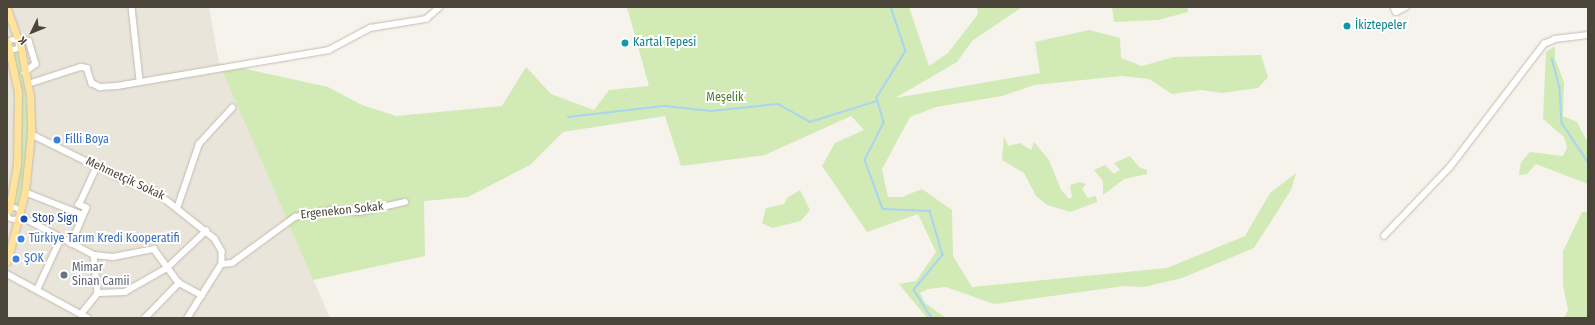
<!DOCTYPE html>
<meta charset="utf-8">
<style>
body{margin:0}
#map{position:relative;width:1595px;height:325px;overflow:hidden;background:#f6f3ec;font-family:"Fira Sans Condensed",sans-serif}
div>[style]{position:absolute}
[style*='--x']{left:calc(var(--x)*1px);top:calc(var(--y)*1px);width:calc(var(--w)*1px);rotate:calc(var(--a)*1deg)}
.residential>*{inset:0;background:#eae5da}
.green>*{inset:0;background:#d2eab5}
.stream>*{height:1.5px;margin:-0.75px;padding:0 0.75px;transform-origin:0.75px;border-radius:0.75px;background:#a9d4f2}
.roads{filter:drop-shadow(0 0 1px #c2bbae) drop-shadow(0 0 1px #c2bbae)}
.minor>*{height:5.5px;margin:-2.75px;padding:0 2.75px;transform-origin:2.75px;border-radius:2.75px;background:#fff}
.minor>.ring{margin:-2.75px;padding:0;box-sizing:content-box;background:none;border:5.5px solid #fff;border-radius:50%}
.major>*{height:7px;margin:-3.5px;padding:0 3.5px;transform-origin:3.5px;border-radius:3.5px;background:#ffe39c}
.dots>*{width:11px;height:11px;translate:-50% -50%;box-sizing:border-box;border:2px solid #fff;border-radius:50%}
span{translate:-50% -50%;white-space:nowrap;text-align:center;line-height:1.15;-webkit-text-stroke:4px #fff;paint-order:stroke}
.culture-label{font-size:12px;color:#0d838f}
.left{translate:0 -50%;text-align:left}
.park-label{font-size:12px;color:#4a7f2a}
.shop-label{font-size:12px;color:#366cbe}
.street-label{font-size:12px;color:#4b4439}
.transit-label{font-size:12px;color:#164399}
.worship-label{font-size:12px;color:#5b616d}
.frame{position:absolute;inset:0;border:8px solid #4b4439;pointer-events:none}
.north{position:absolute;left:12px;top:12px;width:40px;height:40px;-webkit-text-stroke:3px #fff;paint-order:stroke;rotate:227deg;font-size:11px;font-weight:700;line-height:16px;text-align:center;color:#4b4439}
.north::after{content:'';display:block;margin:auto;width:14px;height:18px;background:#4b4439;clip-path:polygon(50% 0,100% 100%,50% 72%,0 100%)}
</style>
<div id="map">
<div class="residential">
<i style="clip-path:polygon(7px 7px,209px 7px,219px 63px,330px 318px,7px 318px)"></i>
</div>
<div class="green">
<i style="clip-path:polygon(627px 7px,909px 7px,929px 66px,948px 53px,978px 14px,977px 7px,1022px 7px,972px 41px,957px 62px,895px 98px,1040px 73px,1035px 42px,1089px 30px,1120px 38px,1121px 58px,1142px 66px,1174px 57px,1261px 55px,1268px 77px,1258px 88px,1222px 93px,1201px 90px,1172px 94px,1149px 79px,1122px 76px,1034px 85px,1002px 96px,936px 107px,910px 117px,882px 169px,888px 197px,902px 197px,922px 189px,952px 210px,953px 256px,972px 287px,1167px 268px,1245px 236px,1270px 193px,1296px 173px,1295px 177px,1291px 190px,1254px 248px,1182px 278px,1144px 287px,1124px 286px,994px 304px,946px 287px,928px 289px,920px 293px,925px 303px,946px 318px,927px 318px,899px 284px,916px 281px,936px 252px,918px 214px,867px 232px,822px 166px,835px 143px,864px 130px,851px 116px,765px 155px,681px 166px,665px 116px,563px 132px,530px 165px,468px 197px,424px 201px,425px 256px,313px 280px,219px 63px,328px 87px,362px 105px,396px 116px,502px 106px,526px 67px,551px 94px,594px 110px,609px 90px,649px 86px)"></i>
<i style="clip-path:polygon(1112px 7px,1188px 7px,1188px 12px,1158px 20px,1114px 22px)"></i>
<i style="clip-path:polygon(1555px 46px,1555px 59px,1564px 82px,1563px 116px,1577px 122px,1588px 143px,1588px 184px,1536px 164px,1527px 174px,1519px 175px,1521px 162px,1530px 152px,1563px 156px,1567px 148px,1564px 137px,1543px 119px,1546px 52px)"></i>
<i style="clip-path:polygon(20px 53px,28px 115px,26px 170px,18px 206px,13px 205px,20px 160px,21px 113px,13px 54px)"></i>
<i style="clip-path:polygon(1004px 136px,1008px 146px,1020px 143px,1031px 150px,1034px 142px,1049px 160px,1061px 190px,1069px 199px,1072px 197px,1070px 185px,1080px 182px,1086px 184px,1082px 189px,1088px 198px,1096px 196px,1097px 202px,1070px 212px,1047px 205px,1036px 196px,1024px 173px,1002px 160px)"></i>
<i style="clip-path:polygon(1130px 156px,1139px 167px,1147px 170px,1147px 174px,1124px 179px,1103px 195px,1103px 181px,1094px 170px,1105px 165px,1114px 174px,1120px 170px,1114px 163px)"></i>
<i style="clip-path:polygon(800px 190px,810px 210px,801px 221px,772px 228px,762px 223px,766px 208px,784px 204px,787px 198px)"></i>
<i style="clip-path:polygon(1582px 212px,1588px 212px,1588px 318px,1564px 318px,1568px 310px,1563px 285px,1563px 251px)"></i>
</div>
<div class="stream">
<i style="--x:891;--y:7;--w:46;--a:71.2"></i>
<i style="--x:906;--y:51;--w:55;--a:121.7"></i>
<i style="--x:877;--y:98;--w:26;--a:74"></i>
<i style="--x:884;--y:123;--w:42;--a:117.2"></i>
<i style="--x:865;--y:160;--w:52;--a:69.8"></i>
<i style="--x:883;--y:209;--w:47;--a:2.4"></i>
<i style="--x:930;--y:211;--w:46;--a:73.5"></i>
<i style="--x:943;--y:255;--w:45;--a:129.6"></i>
<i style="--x:914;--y:290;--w:33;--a:57"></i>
<i style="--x:1552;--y:58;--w:30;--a:75"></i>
<i style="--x:1560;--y:87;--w:36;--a:87"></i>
<i style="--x:1562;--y:123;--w:47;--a:56.3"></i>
<i style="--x:568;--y:117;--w:98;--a:-6.5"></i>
<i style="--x:665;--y:106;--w:46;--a:6.2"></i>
<i style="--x:711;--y:111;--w:67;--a:-6"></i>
<i style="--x:778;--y:104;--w:37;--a:29"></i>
<i style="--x:810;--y:122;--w:70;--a:-17.4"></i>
</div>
<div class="roads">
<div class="minor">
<i style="--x:132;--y:7;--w:74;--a:83.8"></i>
<i style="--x:1394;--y:7;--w:5;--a:68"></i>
<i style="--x:1396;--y:12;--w:11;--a:-27"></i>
<i style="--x:18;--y:38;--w:11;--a:15"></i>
<i style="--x:29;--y:41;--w:24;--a:73"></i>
<i style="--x:36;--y:64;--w:14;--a:141"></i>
<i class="ring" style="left:8.5px;top:39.5px;width:5.5px;height:5.5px"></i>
<i style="--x:28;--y:84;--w:56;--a:-17.8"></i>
<i style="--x:81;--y:67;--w:6;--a:9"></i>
<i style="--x:87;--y:68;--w:16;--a:72"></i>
<i style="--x:92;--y:83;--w:9;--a:27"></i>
<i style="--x:100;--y:87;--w:17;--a:-3"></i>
<i style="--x:117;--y:86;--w:215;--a:-9.6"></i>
<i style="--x:329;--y:50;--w:47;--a:-28.2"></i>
<i style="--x:370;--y:28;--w:57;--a:-9.1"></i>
<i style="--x:426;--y:19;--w:18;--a:-41"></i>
<i style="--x:31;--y:134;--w:108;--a:26.3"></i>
<i style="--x:128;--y:182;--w:30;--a:20"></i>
<i style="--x:156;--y:192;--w:75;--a:38.5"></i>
<i style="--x:215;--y:239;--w:14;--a:60"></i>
<i style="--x:222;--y:251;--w:13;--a:90"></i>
<i style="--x:222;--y:264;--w:64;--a:122.2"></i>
<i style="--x:25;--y:192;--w:62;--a:21.6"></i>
<i style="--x:178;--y:206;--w:65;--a:-71.3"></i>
<i style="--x:199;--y:144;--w:49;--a:-47.5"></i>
<i class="ring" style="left:8px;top:208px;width:6.5px;height:6.5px"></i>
<i style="--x:20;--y:216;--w:84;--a:27.8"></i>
<i style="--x:94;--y:255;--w:19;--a:6"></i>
<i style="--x:113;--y:257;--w:42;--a:-11"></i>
<i style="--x:154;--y:249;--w:42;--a:53.7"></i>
<i style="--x:179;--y:283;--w:26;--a:28"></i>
<i style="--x:1384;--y:236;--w:95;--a:-46.3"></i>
<i style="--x:1450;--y:167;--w:155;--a:-52.6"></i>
<i style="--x:1544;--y:44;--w:12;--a:-24"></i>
<i style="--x:1555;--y:39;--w:33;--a:-7"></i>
<i style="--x:71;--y:244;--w:39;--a:-67"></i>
<i style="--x:86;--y:208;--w:8;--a:-157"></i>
<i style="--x:79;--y:205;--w:43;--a:-65.2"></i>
<i style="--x:94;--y:255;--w:38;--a:84"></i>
<i style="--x:222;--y:264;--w:10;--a:-6"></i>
<i style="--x:232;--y:263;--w:78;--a:-36.1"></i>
<i style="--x:295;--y:217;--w:38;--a:-11"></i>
<i style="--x:332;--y:210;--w:28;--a:4"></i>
<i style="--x:360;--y:212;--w:46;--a:-12.5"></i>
<i style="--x:7;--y:274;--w:92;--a:28.5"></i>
<i style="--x:37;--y:290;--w:57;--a:-65.2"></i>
<i style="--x:81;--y:314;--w:27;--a:-51"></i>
<i style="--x:98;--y:293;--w:27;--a:-2"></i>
<i style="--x:125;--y:292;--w:48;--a:-29.7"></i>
<i style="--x:167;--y:268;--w:54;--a:-43.5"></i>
<i style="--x:145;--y:318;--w:49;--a:-45.8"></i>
</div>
<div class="major">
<i style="--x:7;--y:9;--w:37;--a:70"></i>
<i style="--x:20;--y:44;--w:53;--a:79.1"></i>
<i style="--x:30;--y:96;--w:38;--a:88"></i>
<i style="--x:31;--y:134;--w:58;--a:95.9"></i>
<i style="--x:25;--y:192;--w:72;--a:104.4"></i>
<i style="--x:7;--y:41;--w:52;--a:77.8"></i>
<i style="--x:18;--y:92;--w:72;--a:90.8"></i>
<i style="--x:17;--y:164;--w:47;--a:99.9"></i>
</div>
</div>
<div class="dots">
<i style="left:1347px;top:26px;background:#0f9aa8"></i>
<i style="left:625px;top:43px;background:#0f9aa8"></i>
<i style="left:57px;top:140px;background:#3f7fe0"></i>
<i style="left:24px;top:219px;background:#1a4fb4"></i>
<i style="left:21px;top:239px;background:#3f7fe0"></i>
<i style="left:16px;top:259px;background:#3f7fe0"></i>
<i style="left:64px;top:275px;background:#6b7280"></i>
</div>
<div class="culture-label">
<span class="left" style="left:1355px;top:26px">İkiztepeler</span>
<span class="left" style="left:633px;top:43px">Kartal Tepesi</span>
</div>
<div class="park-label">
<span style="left:725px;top:98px">Meşelik</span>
</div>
<div class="shop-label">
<span class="left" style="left:65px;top:140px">Filli Boya</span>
<span class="left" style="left:29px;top:239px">Türkiye Tarım Kredi Kooperatifi</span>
<span class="left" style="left:24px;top:259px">ŞOK</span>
</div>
<div class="street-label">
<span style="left:125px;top:179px;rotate:25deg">Mehmetçik Sokak</span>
<span style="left:342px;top:211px;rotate:-6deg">Ergenekon Sokak</span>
</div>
<div class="transit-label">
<span class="left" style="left:32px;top:219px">Stop Sign</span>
</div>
<div class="worship-label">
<span class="left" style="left:72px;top:275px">Mimar<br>Sinan Camii</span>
</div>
<div class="frame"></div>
<div class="north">K</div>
</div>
